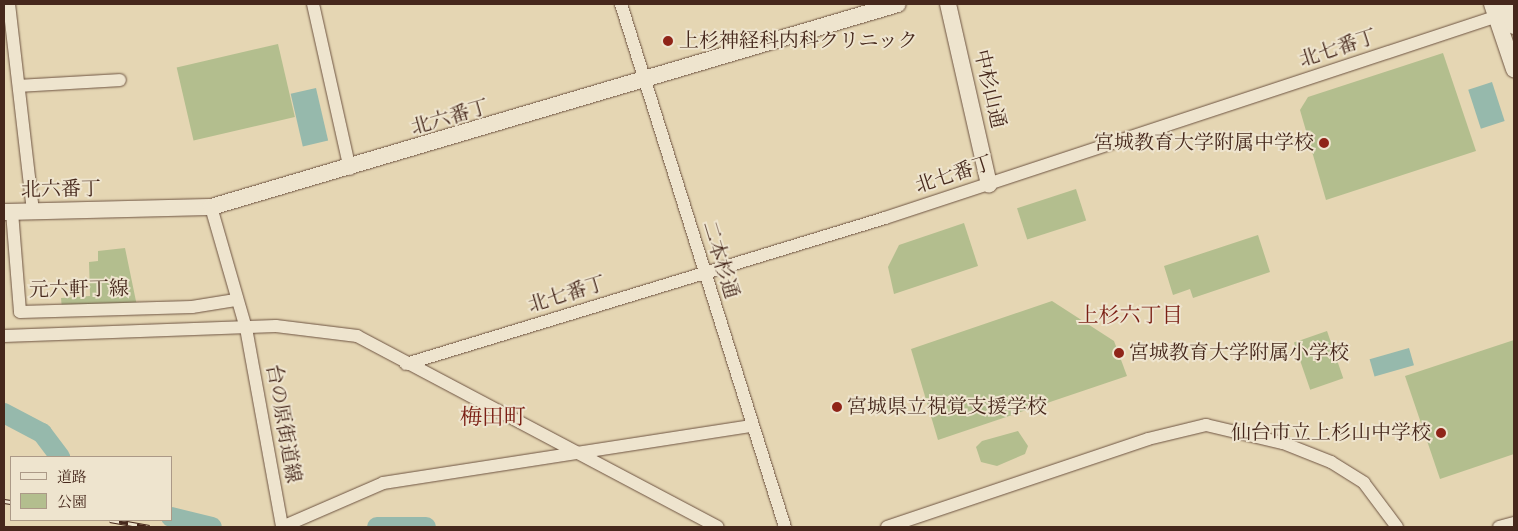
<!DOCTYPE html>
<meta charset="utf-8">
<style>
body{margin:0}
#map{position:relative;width:1518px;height:531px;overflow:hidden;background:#e5d6b3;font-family:"IM FELL English","Noto Serif JP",serif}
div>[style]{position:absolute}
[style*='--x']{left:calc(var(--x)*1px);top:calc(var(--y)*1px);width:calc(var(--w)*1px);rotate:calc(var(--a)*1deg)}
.green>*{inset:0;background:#b3be8e;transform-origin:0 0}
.water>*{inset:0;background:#96b9ac;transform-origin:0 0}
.river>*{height:20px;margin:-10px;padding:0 10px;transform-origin:10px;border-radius:10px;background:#96b9ac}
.roads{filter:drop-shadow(0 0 1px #6e5442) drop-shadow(0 0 1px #6e5442)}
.minor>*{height:12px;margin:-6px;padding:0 6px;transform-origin:6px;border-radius:6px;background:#eee4ce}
.tertiary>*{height:16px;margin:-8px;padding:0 8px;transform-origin:8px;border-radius:8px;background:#eee4ce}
.rail>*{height:5px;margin-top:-2.5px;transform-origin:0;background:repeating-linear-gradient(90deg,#eee4ce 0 9px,#46281c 0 18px);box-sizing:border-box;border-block:1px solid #46281c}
.dots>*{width:14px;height:14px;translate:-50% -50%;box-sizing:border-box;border:2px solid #eee4ce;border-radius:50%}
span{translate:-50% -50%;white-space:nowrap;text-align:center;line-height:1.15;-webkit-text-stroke:4px #eee4ce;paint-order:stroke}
.poi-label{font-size:20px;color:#46281c}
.left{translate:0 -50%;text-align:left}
.right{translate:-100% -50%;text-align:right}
.street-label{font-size:20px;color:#46281c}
.neighbourhood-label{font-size:21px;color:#7a1f14}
.quarter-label{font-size:22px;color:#7a1f14}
.frame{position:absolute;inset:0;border:5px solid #46281c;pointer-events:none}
.legend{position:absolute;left:10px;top:456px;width:162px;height:65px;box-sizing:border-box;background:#eee4ce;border:1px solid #ab9987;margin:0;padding:6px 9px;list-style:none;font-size:15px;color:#46281c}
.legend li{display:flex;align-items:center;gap:10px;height:25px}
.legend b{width:25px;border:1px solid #ab9987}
</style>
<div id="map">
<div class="green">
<i style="left:278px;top:44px;width:75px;height:104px;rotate:77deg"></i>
<i style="clip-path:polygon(1443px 53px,1476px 151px,1326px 200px,1300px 110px,1308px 97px)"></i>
<i style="left:1076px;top:189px;width:33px;height:62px;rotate:72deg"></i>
<i style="clip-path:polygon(964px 223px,978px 266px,894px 294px,888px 267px,899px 245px)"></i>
<i style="clip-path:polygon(1258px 235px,1270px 272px,1193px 298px,1190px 289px,1173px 295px,1164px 266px)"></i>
<i style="clip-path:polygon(125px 248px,137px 306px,62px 309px,61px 298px,90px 296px,89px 262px,98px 261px,98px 251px)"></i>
<i style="clip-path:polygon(1052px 301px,1114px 341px,1127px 376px,938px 440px,911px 349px)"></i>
<i style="left:1327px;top:331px;width:50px;height:35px;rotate:71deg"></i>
<i style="clip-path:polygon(1514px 340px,1514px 454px,1440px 479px,1405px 376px)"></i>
<i style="clip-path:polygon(1018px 431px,1028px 446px,1025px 454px,997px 466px,981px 462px,976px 447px,982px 441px)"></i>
</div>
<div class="water">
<i style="left:1492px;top:82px;width:41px;height:25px;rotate:72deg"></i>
<i style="left:316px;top:88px;width:54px;height:26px;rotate:77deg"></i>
<i style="left:1409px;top:348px;width:18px;height:41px;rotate:74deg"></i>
</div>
<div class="river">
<i style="--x:4;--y:413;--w:43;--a:27.8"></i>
<i style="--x:42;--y:433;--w:30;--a:53"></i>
<i style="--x:171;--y:517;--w:42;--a:13.7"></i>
<i style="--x:377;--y:527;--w:49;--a:0"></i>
</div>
<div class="roads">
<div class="minor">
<i style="--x:9;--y:4;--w:208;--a:83.4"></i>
<i style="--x:313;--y:4;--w:169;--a:77.4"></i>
<i style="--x:621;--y:4;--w:548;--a:72.59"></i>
<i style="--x:19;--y:86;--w:101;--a:-3.4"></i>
<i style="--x:211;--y:207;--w:126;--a:73.9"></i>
<i style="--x:246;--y:328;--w:202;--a:79.7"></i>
<i style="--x:12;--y:212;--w:100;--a:85.4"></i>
<i style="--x:20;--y:312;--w:172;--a:-1.7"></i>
<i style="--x:192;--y:307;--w:44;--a:-9.2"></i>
<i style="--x:4;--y:336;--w:272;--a:-2.1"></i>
<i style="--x:276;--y:326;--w:82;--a:7"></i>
<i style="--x:357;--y:336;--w:408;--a:27.9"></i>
<i style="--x:406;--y:364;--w:501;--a:-16.95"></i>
<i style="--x:885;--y:218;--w:652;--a:-18.24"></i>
<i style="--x:282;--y:527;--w:110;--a:-23.5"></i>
<i style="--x:383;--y:483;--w:373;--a:-8.8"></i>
<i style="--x:887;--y:527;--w:275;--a:-18.6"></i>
<i style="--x:1148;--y:439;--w:60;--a:-13.6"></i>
<i style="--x:1206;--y:425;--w:79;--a:13.2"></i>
<i style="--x:1283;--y:443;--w:52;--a:21.6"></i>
<i style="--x:1331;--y:462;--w:39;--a:32"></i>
<i style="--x:1364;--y:483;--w:55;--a:53.1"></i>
<i style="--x:1499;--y:527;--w:16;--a:-15"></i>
</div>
<div class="tertiary">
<i style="--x:948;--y:4;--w:185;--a:77.2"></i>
<i style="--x:1492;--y:4;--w:69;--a:71.3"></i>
<i style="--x:1507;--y:4;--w:23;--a:72"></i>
<i style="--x:4;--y:212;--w:207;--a:-1.4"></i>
<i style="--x:211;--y:207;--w:716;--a:-16.46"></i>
</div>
</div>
<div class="rail">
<i style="--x:4;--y:501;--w:7;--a:8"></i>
<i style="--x:110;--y:520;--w:40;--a:10"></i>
</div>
<div class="dots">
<i style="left:668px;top:41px;background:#8f2418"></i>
<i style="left:1324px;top:143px;background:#8f2418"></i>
<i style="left:1119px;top:353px;background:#8f2418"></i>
<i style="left:837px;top:407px;background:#8f2418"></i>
<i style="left:1441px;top:433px;background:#8f2418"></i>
</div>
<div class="poi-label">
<span class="left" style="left:679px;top:41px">上杉神経科内科クリニック</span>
<span class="right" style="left:1314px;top:143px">宮城教育大学附属中学校</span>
<span class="left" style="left:1129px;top:353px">宮城教育大学附属小学校</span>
<span class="left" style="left:847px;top:407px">宮城県立視覚支援学校</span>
<span class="right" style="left:1431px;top:433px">仙台市立上杉山中学校</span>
</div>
<div class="street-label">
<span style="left:1338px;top:49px;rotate:-18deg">北七番丁</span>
<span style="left:989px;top:89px;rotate:77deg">中杉山通</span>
<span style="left:450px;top:118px;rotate:-16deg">北六番丁</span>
<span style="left:954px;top:175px;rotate:-18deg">北七番丁</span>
<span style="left:61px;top:190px;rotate:-1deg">北六番丁</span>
<span style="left:720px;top:260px;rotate:73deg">二本杉通</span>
<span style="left:79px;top:290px;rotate:-1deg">元六軒丁線</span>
<span style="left:567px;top:295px;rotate:-17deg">北七番丁</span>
<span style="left:283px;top:424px;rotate:80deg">台の原街道線</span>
</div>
<div class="neighbourhood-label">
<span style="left:1130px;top:317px">上杉六丁目</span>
</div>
<div class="quarter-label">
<span style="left:493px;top:419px">梅田町</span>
</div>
<div class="frame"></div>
<ul class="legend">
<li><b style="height:6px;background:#eee4ce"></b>道路</li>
<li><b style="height:14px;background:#b3be8e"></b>公園</li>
</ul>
</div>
